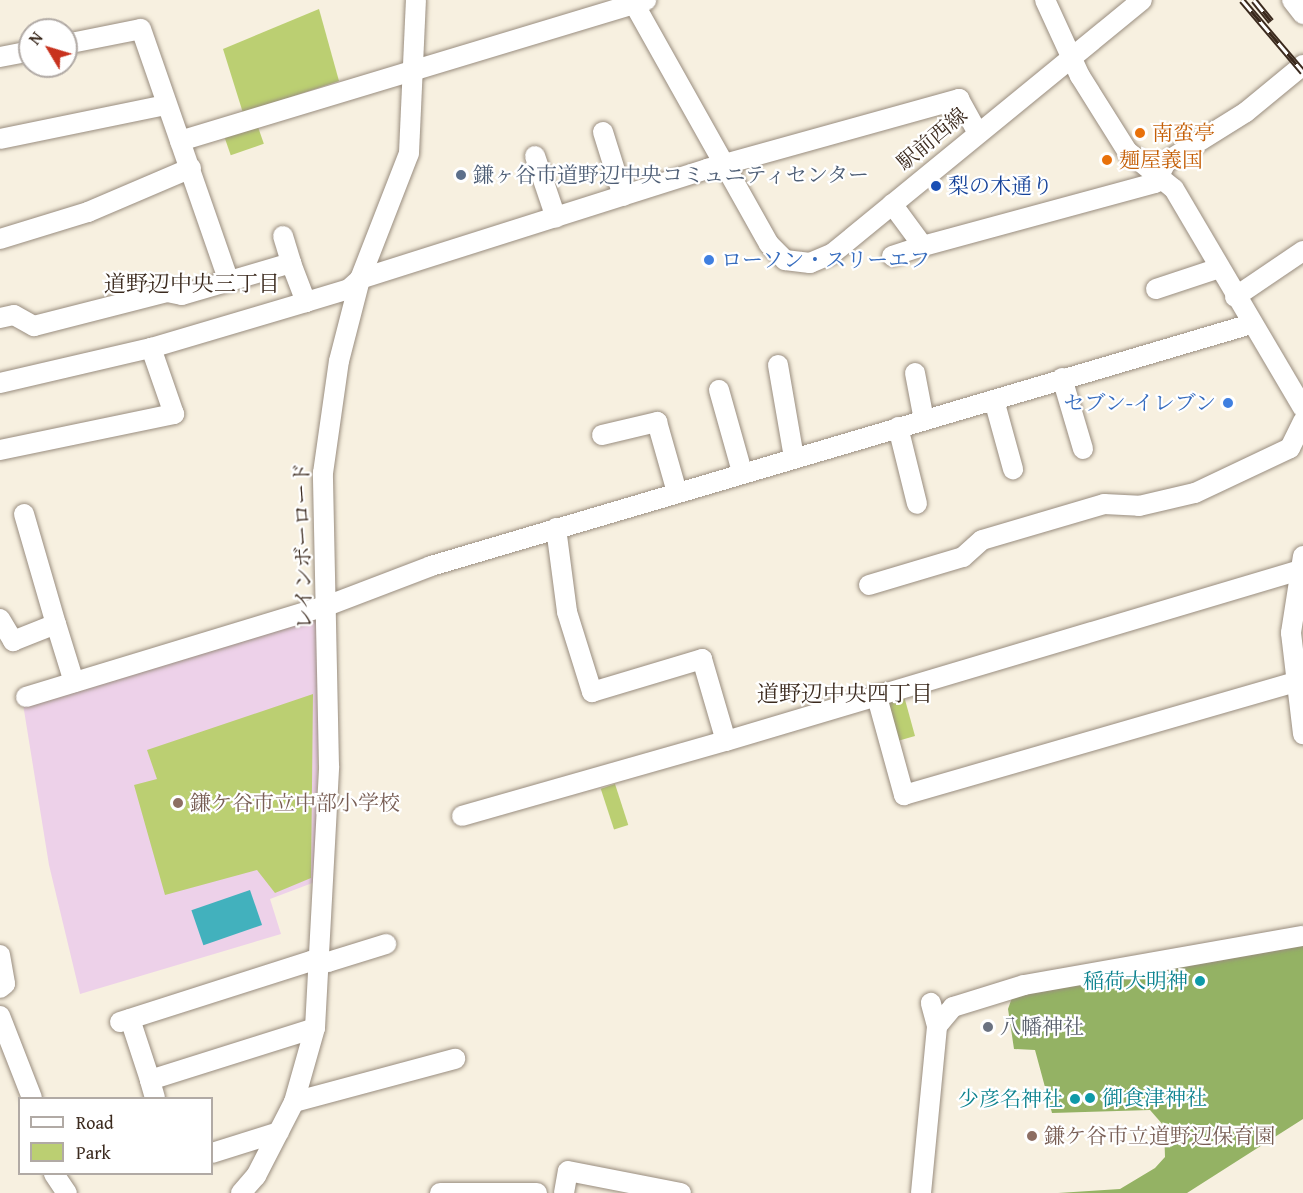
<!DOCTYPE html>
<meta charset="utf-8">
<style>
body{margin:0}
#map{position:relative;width:1303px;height:1193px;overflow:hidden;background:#f7f0e0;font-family:"Gentium Book Plus","Noto Serif JP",serif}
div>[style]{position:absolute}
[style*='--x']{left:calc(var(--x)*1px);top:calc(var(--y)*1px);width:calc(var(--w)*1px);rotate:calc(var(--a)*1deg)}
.built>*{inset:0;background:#edd1e9}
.green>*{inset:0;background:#bbcf72;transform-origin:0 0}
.forest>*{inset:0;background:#94b264}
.water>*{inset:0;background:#42b1bd;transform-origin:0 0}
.roads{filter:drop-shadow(0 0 2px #998d7f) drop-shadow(0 0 2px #998d7f)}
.minor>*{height:20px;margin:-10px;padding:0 10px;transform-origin:10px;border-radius:10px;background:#fff}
.rail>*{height:7px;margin-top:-3.5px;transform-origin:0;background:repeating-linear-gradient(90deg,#fff 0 14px,#3b2a1e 0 28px);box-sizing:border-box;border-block:2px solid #3b2a1e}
.dots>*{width:16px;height:16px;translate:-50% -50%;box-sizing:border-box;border:3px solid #fff;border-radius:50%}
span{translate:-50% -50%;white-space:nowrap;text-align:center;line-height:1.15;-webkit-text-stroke:4.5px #fff;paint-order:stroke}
.food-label{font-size:21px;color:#c56008}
.left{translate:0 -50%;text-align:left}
.street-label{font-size:21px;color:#3b2a1e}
.service-label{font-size:21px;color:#4e5e75}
.transit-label{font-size:21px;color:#164399}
.shop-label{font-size:21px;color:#366cbe}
.right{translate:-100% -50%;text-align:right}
.education-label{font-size:21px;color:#785e54}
.culture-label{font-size:21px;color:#0d838f}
.worship-label{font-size:21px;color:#5b616d}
.neighbourhood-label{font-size:22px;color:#3b2a1e}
.legend{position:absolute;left:18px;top:1097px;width:195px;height:78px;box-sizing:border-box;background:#fff;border:2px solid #b1aaa5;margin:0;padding:8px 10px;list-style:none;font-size:18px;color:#3b2a1e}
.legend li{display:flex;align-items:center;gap:12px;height:30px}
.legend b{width:30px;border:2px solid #b1aaa5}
.north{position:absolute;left:18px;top:18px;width:60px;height:60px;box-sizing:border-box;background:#fff;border:2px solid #b1aaa5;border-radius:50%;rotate:308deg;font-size:16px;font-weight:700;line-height:24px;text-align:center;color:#3b2a1e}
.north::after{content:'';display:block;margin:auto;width:21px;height:27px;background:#c8321e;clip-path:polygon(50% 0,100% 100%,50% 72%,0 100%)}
</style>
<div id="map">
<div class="built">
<i style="clip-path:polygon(321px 617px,315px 882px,270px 899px,281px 934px,80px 994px,49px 865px,23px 704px)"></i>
</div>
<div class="green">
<i style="clip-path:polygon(319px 9px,339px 81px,243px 113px,223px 49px)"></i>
<i style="left:257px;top:124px;width:21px;height:35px;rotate:71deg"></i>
<i style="clip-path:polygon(313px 694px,311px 878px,275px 893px,257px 870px,165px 895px,134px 785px,157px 779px,147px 750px)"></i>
<i style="clip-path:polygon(904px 696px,915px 736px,894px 742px,886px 701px)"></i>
<i style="left:615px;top:784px;width:43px;height:15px;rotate:72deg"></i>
</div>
<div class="forest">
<i style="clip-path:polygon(1303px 941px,1303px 1119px,1187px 1193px,1058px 1193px,1120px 1189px,1155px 1168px,1165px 1157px,1164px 1126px,1150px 1110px,1052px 1113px,1035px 1050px,1014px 1049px,1008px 1009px,1014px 992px)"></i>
</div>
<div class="water">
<i style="left:250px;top:890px;width:37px;height:62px;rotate:71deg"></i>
</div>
<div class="roads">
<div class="minor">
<i style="--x:632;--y:0;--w:280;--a:60.7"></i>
<i style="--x:769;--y:244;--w:23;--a:45"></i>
<i style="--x:785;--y:260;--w:25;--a:7"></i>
<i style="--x:810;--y:263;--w:25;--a:-23"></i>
<i style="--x:833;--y:253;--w:399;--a:-39.3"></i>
<i style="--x:1045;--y:0;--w:84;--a:65.3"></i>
<i style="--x:1080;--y:76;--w:89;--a:57.9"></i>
<i style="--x:1127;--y:151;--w:60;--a:39"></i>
<i style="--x:1174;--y:189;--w:254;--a:59.5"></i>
<i style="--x:1292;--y:0;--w:18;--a:52"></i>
<i style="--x:66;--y:44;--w:76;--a:-11.3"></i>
<i style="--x:141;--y:29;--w:267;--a:70.8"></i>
<i style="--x:0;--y:57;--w:31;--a:-11"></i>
<i style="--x:603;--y:132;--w:67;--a:72.6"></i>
<i style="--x:0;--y:139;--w:169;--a:-11.6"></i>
<i style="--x:180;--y:141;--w:487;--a:-16.8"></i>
<i style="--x:535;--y:156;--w:65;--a:71.3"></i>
<i style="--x:892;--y:204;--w:52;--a:53.6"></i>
<i style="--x:923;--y:246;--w:240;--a:-15.2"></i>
<i style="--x:1155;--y:183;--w:24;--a:-62"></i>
<i style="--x:1166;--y:162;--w:94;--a:-32"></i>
<i style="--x:1246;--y:112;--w:74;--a:-39.5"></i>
<i style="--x:283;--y:236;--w:28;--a:73"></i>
<i style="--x:0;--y:239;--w:92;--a:-17.1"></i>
<i style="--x:88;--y:212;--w:112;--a:-23.1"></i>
<i style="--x:892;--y:256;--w:33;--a:-18"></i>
<i style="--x:1156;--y:289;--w:66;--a:-18.4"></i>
<i style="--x:1235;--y:297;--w:82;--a:-34.1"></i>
<i style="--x:0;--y:318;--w:14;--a:-12"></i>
<i style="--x:14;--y:315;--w:23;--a:29"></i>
<i style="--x:34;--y:326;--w:137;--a:-14.3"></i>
<i style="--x:167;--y:292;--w:15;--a:11"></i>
<i style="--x:182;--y:295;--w:114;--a:-16.4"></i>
<i style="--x:291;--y:263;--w:42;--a:69"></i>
<i style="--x:778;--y:365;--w:94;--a:80.2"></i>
<i style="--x:915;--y:373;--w:48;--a:79.2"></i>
<i style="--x:1062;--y:378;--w:74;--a:73.5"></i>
<i style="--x:0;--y:383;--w:155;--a:-13.1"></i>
<i style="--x:151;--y:348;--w:162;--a:-16.5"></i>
<i style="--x:306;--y:302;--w:45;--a:-16.8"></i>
<i style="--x:349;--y:289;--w:15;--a:-42"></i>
<i style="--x:360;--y:279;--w:364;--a:-17.6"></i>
<i style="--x:707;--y:169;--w:262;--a:-15.5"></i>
<i style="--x:959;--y:99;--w:38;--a:61"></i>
<i style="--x:719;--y:390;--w:85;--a:74.3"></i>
<i style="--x:994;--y:400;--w:72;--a:74.6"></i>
<i style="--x:898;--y:427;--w:79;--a:76.1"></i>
<i style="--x:602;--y:435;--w:57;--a:-13.3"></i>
<i style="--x:657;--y:422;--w:73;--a:74.1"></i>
<i style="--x:0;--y:450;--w:178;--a:-11.7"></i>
<i style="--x:174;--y:414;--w:70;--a:-109.2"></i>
<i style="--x:24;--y:514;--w:115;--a:73.8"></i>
<i style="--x:556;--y:528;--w:85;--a:82.5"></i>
<i style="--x:567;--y:612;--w:84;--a:72.6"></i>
<i style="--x:592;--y:692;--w:115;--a:-16.7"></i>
<i style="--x:702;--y:659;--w:85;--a:73.7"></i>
<i style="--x:726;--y:741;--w:599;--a:-16.59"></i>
<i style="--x:1303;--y:556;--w:78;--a:98.9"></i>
<i style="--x:1291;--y:633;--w:102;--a:83.2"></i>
<i style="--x:869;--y:585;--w:98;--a:-16.6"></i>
<i style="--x:963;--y:557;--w:25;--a:-42"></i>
<i style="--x:982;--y:540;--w:127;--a:-16.4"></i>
<i style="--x:1104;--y:504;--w:35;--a:3"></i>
<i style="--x:1139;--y:506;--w:57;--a:-13.1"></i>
<i style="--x:1195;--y:493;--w:105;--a:-25.3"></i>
<i style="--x:1290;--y:448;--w:30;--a:-64"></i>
<i style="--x:0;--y:619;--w:26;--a:59"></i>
<i style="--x:13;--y:641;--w:46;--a:-21.6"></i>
<i style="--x:56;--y:624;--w:61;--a:72.8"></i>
<i style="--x:26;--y:697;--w:317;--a:-16.9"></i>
<i style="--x:329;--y:605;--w:109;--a:-20.9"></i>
<i style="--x:431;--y:566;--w:855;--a:-16.44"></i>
<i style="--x:877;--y:697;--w:102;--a:74.6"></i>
<i style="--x:904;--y:795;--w:407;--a:-16.1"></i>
<i style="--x:462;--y:816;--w:274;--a:-15.9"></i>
<i style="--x:0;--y:955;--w:29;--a:80"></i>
<i style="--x:5;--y:984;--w:6;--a:141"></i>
<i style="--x:0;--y:1016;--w:88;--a:68.7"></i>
<i style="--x:130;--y:1019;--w:64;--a:71.8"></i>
<i style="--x:120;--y:1022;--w:201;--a:-17.7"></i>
<i style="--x:311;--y:961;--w:17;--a:3"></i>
<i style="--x:328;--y:962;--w:61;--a:-17.2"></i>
<i style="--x:937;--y:1026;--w:25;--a:-50"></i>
<i style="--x:953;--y:1007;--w:74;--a:-17.2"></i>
<i style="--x:1024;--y:985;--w:283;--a:-10"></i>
<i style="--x:155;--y:1098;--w:19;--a:-106"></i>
<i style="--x:150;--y:1080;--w:173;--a:-17.5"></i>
<i style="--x:294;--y:1102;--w:167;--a:-15"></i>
<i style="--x:212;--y:1153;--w:70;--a:-17.4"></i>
<i style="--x:54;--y:1174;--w:23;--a:56"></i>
<i style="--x:241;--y:1193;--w:23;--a:-49"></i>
<i style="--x:256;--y:1176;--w:83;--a:-62.8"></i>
<i style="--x:294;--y:1102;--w:77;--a:-74.2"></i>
<i style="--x:315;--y:1028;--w:262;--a:-86.9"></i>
<i style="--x:329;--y:766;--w:293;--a:-91.2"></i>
<i style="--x:323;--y:473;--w:113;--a:-81.9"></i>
<i style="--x:339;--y:361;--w:85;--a:-75.6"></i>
<i style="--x:360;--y:279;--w:135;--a:-68.7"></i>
<i style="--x:409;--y:153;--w:153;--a:-87.4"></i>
<i style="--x:440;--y:1193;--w:97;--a:0"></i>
<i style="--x:564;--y:1193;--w:22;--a:-80"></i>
<i style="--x:568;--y:1171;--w:115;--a:11"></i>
<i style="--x:921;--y:1193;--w:168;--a:-84.5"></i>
<i style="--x:937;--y:1026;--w:24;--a:-105"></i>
</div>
</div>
<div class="rail">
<i style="--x:1242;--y:0;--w:94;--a:49.7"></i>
<i style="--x:1254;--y:0;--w:27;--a:51"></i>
</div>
<div class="dots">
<i style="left:1140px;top:133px;background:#e8710a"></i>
<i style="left:1107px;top:160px;background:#e8710a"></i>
<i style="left:461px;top:175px;background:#5c6f8a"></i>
<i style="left:936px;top:186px;background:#1a4fb4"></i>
<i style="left:709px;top:260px;background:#3f7fe0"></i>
<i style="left:1228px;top:403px;background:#3f7fe0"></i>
<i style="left:178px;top:803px;background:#8d6e63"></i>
<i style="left:1200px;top:981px;background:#0f9aa8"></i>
<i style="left:988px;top:1027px;background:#6b7280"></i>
<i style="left:1090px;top:1098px;background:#0f9aa8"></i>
<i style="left:1075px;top:1099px;background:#0f9aa8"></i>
<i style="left:1032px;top:1136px;background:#8d6e63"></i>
</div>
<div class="food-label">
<span class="left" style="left:1152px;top:133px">南蛮亭</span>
<span class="left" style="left:1119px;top:160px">麺屋義国</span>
</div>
<div class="street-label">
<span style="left:932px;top:139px;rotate:-40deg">駅前西線</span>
<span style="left:303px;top:546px;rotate:-91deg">レインボーロード</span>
</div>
<div class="service-label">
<span class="left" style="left:473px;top:175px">鎌ヶ谷市道野辺中央コミュニティセンター</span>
</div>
<div class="transit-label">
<span class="left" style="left:948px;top:186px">梨の木通り</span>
</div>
<div class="shop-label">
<span class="left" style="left:721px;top:260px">ローソン・スリーエフ</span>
<span class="right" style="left:1216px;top:403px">セブン-イレブン</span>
</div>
<div class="education-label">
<span class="left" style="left:190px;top:803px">鎌ケ谷市立中部小学校</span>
<span class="left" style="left:1044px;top:1136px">鎌ケ谷市立道野辺保育園</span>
</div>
<div class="culture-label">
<span class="right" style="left:1188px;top:981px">稲荷大明神</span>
<span class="left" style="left:1102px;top:1098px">御食津神社</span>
<span class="right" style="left:1063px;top:1099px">少彦名神社</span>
</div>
<div class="worship-label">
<span class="left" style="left:1000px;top:1027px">八幡神社</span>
</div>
<div class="neighbourhood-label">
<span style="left:192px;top:284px">道野辺中央三丁目</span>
<span style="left:845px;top:694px">道野辺中央四丁目</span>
</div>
<ul class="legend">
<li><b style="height:8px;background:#fff"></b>Road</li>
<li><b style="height:16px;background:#bbcf72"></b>Park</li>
</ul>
<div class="north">N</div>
</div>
